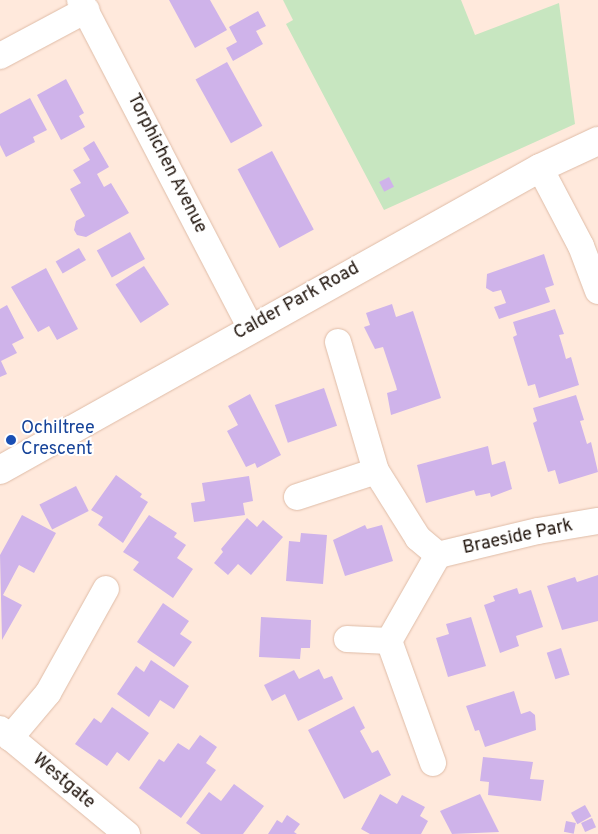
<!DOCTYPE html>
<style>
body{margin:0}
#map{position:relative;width:598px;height:834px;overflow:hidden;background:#ffe9dc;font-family:Overpass,sans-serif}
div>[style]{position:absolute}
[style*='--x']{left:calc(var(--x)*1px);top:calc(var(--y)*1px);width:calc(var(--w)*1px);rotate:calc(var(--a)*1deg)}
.green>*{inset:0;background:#c7e6c0}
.building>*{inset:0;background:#cfb3ea;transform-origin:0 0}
.roads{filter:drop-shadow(0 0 1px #dfbca7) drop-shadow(0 0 1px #dfbca7)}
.street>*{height:26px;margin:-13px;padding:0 13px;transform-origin:13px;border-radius:13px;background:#fff}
.secondary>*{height:28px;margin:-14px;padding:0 14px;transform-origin:14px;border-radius:14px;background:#fff}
.dots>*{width:14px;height:14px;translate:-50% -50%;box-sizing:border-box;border:2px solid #fff;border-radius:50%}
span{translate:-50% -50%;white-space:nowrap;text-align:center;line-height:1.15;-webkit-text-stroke:4px #fff;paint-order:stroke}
.street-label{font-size:18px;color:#1e120a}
.transit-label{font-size:18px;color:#164399}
.left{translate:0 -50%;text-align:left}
</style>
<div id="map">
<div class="green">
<i style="clip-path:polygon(283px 0,461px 0,475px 35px,559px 3px,575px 124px,384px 210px,286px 24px,293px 20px)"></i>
</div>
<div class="building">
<i style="clip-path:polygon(169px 0,210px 0,227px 30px,195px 48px)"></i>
<i style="clip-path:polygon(258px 11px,266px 26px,256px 31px,263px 44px,233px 61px,226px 48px,237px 42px,229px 27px)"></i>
<i style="left:227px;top:62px;width:73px;height:36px;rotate:61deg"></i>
<i style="clip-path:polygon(66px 79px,84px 113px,79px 116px,85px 127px,61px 140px,37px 95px)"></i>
<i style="clip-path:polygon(30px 98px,47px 130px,33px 137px,35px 142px,6px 157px,0 145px,0 114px)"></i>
<i style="clip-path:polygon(94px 141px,109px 167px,97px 174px,104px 187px,111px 183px,129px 213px,86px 237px,77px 235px,74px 230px,76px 221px,85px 216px,70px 189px,81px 183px,73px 170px,90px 160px,83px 148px)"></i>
<i style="left:272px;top:151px;width:89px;height:39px;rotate:62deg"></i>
<i style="left:389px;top:177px;width:11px;height:11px;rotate:63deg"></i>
<i style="left:130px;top:232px;width:31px;height:38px;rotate:61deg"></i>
<i style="left:79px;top:248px;width:14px;height:27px;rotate:60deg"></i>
<i style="clip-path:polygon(544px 254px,554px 285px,545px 288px,550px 302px,499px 319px,494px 307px,506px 303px,501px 290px,493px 292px,486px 288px,487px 274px)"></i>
<i style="left:144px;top:266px;width:46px;height:34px;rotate:57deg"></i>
<i style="clip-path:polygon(46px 268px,78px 329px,57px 340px,49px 326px,38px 332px,11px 287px)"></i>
<i style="clip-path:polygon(392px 304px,396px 317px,413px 311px,441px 398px,391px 415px,387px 393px,397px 390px,396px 386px,383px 347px,375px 349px,364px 327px,370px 325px,366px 313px)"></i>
<i style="clip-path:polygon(7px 305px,24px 338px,12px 344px,17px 353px,1px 361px,7px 374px,0 377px,0 309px)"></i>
<i style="clip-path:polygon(555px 309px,564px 334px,559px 335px,563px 348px,566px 359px,571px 357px,579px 385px,539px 398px,535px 384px,528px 386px,513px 337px,517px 335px,513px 322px)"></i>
<i style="left:324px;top:388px;width:40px;height:52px;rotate:71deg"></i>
<i style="clip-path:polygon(250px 394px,281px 455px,257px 468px,255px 463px,246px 467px,227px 431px,238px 425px,228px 406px)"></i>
<i style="clip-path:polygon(576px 395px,584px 420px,580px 421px,587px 444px,591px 442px,598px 472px,559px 484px,555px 470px,548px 472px,533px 423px,537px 421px,533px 408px)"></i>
<i style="clip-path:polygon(488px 446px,492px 465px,505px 461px,512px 489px,491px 497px,490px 493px,476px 496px,474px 490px,426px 503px,417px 465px)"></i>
<i style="clip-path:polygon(116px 475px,142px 494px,140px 497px,148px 502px,123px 543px,98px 525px,103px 517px,91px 510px)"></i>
<i style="clip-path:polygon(249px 476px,253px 501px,243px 503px,245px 515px,194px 522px,191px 503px,205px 501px,202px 483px)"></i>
<i style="left:76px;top:486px;width:28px;height:41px;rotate:63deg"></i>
<i style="clip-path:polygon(22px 515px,56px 533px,34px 573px,19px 565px,3px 595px,22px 605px,2px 640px,0 555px)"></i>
<i style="clip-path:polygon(149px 515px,177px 533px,174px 537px,186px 545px,177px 558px,193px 569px,173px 598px,133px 570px,139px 562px,123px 552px)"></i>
<i style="clip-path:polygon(247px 518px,257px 527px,263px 520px,283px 537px,251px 575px,238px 564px,228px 575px,214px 563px,223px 552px,221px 549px)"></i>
<i style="clip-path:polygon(365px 525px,367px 529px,382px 525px,393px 561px,345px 576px,333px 540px)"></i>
<i style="clip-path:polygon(301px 533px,327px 535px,323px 584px,286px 581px,289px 541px,300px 542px)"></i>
<i style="clip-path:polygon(598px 575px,598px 621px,562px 630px,547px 586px,575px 577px,577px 582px)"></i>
<i style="clip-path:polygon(517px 588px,519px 594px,531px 590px,543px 627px,516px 636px,519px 646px,500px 653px,484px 605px,495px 601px,493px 596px)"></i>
<i style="clip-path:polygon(163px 603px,189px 621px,180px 634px,192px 642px,174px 667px,137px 642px)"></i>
<i style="clip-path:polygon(261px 617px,311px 620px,310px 648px,301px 648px,300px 659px,259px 657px)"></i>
<i style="clip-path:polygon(471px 617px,486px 666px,448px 677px,436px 638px,449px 634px,446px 624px)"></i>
<i style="left:561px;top:648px;width:28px;height:15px;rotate:72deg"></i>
<i style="clip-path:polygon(151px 660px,189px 686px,174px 709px,160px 700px,149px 717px,117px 694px,136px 666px,144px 672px)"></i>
<i style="clip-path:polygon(319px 669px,324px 679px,332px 676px,343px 699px,298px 721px,285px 694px,272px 701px,264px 685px,294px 670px,299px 679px)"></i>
<i style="clip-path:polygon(514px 691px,521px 714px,530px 711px,535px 715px,536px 730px,485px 747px,479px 730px,475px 731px,466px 706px)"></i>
<i style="clip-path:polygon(354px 706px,365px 728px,360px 731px,372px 753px,378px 750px,391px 775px,344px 799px,308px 730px)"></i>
<i style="clip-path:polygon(112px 707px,149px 733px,129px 761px,117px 752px,107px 766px,75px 744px,94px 718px,101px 723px)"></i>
<i style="clip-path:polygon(200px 735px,217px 747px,206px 763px,216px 770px,181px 818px,139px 788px,159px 759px,164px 762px,178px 743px,189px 750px)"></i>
<i style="clip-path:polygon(483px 757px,533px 762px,530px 779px,544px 780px,541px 801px,488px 795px,489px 782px,480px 781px)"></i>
<i style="clip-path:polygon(234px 784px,264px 806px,243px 834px,201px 834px,186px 823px,209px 792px,221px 801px)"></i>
<i style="clip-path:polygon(380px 794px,397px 804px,402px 795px,425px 807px,420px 816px,428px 821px,421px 834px,370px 834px,361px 829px)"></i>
<i style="clip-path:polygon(480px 794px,499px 832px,452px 834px,440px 811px)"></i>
<i style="left:585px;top:805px;width:13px;height:16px;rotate:61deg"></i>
<i style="clip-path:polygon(287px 815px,300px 824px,294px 832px,297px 834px,268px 834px,277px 820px,282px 823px)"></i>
<i style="left:592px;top:818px;width:10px;height:12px;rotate:66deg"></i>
<i style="left:566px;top:821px;width:10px;height:11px;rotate:11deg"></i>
</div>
<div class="roads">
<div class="street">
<i style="--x:80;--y:0;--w:370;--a:62.5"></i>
<i style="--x:0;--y:56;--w:98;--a:-28.1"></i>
<i style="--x:540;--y:168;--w:88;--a:62.3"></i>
<i style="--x:581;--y:246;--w:48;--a:69.3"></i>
<i style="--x:338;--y:342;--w:134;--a:73.6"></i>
<i style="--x:376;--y:471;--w:79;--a:57.9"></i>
<i style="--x:418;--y:538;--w:26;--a:40"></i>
<i style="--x:297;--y:497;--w:83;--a:-18.2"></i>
<i style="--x:347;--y:639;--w:42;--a:2.7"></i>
<i style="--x:0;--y:729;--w:165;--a:39.6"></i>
<i style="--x:10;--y:738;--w:59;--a:-49.8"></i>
<i style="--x:48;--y:693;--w:119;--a:-60.9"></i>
<i style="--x:433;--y:763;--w:130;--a:-109.8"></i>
<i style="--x:389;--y:641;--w:99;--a:-60.3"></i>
<i style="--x:438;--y:555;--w:103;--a:-13.5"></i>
<i style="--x:538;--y:531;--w:61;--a:-9.5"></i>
</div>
<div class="secondary">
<i style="--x:0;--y:470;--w:619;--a:-29.22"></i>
<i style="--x:540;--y:168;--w:64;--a:-25"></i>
</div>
</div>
<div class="dots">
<i style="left:11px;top:440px;background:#1a4fb4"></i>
</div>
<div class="street-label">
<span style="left:166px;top:164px;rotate:63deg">Torphichen Avenue</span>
<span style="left:297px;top:302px;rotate:-29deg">Calder Park Road</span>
<span style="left:518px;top:538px;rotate:-12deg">Braeside Park</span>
<span style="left:63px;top:782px;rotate:40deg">Westgate</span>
</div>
<div class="transit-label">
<span class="left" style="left:21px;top:440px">Ochiltree<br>Crescent</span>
</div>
</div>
